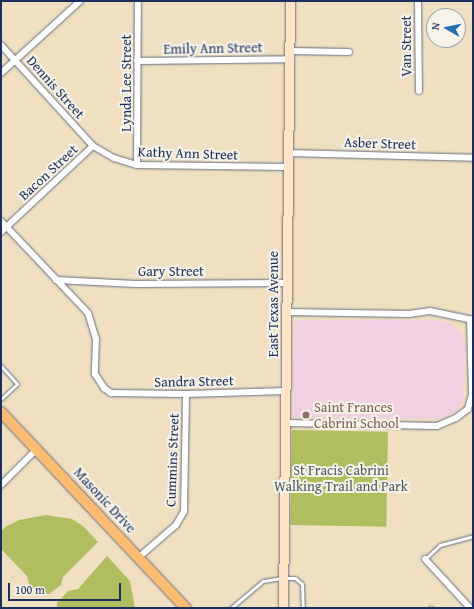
<!DOCTYPE html>
<style>
body{margin:0}
#map{position:relative;width:474px;height:609px;overflow:hidden;background:#f0e0c1;font-family:"Gentium Book Plus",serif}
div>[style]{position:absolute}
[style*='--x']{left:calc(var(--x)*1px);top:calc(var(--y)*1px);width:calc(var(--w)*1px);rotate:calc(var(--a)*1deg)}
.built>*{inset:0;background:#f1d0e2}
.green>*{inset:0;background:#b1be5f;transform-origin:0 0}
.roads{filter:drop-shadow(0 0 1px #666d81) drop-shadow(0 0 1px #666d81)}
.lane>*{height:3px;margin:-1.5px;padding:0 1.5px;transform-origin:1.5px;border-radius:1.5px;background:#fff}
.street>*{height:6px;margin:-3px;padding:0 3px;transform-origin:3px;border-radius:3px;background:#fff}
.secondary>*{height:9px;margin:-4.5px;padding:0 4.5px;transform-origin:4.5px;border-radius:4.5px;background:#ffe4c6}
.primary>*{height:10px;margin:-5px;padding:0 5px;transform-origin:5px;border-radius:5px;background:#febc70}
.dots>*{width:11px;height:11px;translate:-50% -50%;box-sizing:border-box;border:2px solid #f7f3e8;border-radius:50%}
span{translate:-50% -50%;white-space:nowrap;text-align:center;line-height:1.15;-webkit-text-stroke:4px #f7f3e8;paint-order:stroke}
.street-label{font-size:14px;color:#1b2f5e}
.education-label{font-size:14px;color:#785e54}
.left{translate:0 -50%;text-align:left}
.park-label{font-size:14px;color:#485a5e}
.frame{position:absolute;inset:0;border:2px solid #1b2f5e;pointer-events:none}
.north{position:absolute;left:426px;top:8px;width:40px;height:40px;box-sizing:border-box;background:#f7f3e8;border:1px solid #9fa5b1;border-radius:50%;rotate:279deg;font-size:11px;font-weight:700;line-height:16px;text-align:center;color:#1b2f5e}
.north::after{content:'';display:block;margin:auto;width:14px;height:18px;background:#1f6fb2;clip-path:polygon(50% 0,100% 100%,50% 72%,0 100%)}
.scale{position:absolute;left:8px;top:583px;width:113px;height:18px;box-sizing:border-box;border:2px solid #1b2f5e;border-top:0;padding-left:5px;font-size:12px;line-height:14px;white-space:nowrap;color:#1b2f5e;-webkit-text-stroke:3px #f7f3e8;paint-order:stroke}
</style>
<div id="map">
<div class="built">
<i style="clip-path:polygon(295px 320px,436px 320px,451px 324px,460px 331px,466px 346px,463px 401px,455px 412px,441px 419px,293px 417px)"></i>
</div>
<div class="green">
<i style="left:292px;top:430px;width:96px;height:95px;rotate:1deg"></i>
<i style="clip-path:polygon(46px 515px,72px 519px,83px 526px,98px 542px,63px 577px,61px 585px,49px 594px,39px 593px,29px 584px,27px 576px,1px 549px,1px 532px,5px 527px,19px 520px)"></i>
<i style="clip-path:polygon(107px 556px,130px 581px,135px 608px,57px 608px,57px 603px,68px 591px,78px 589px)"></i>
</div>
<div class="roads">
<div class="lane">
<i style="--x:1;--y:366;--w:24;--a:48"></i>
<i style="--x:17;--y:384;--w:22;--a:137"></i>
<i style="--x:425;--y:559;--w:21;--a:-43"></i>
<i style="--x:440;--y:545;--w:34;--a:-15"></i>
<i style="--x:231;--y:608;--w:42;--a:-40.2"></i>
<i style="--x:263;--y:581;--w:20;--a:-9"></i>
<i style="--x:283;--y:578;--w:12;--a:0"></i>
<i style="--x:295;--y:578;--w:9;--a:41"></i>
<i style="--x:302;--y:584;--w:24;--a:88"></i>
<i style="--x:430;--y:608;--w:1;--a:-45"></i>
</div>
<div class="street">
<i style="--x:418;--y:1;--w:90;--a:89.4"></i>
<i style="--x:1;--y:45;--w:137;--a:47.7"></i>
<i style="--x:93;--y:146;--w:24;--a:30"></i>
<i style="--x:114;--y:158;--w:24;--a:17"></i>
<i style="--x:137;--y:165;--w:150;--a:0.8"></i>
<i style="--x:290;--y:51;--w:59;--a:1"></i>
<i style="--x:137;--y:61;--w:153;--a:-0.7"></i>
<i style="--x:1;--y:73;--w:107;--a:-42.3"></i>
<i style="--x:287;--y:153;--w:186;--a:1.5"></i>
<i style="--x:137;--y:165;--w:164;--a:-89.7"></i>
<i style="--x:1;--y:221;--w:127;--a:46.6"></i>
<i style="--x:88;--y:313;--w:27;--a:73"></i>
<i style="--x:96;--y:339;--w:35;--a:92"></i>
<i style="--x:95;--y:374;--w:17;--a:57"></i>
<i style="--x:104;--y:388;--w:9;--a:36"></i>
<i style="--x:111;--y:393;--w:75;--a:0.8"></i>
<i style="--x:186;--y:394;--w:100;--a:-1.7"></i>
<i style="--x:1;--y:232;--w:126;--a:-43.1"></i>
<i style="--x:56;--y:280;--w:80;--a:2.9"></i>
<i style="--x:136;--y:284;--w:151;--a:-0.4"></i>
<i style="--x:287;--y:312;--w:122;--a:0.9"></i>
<i style="--x:409;--y:314;--w:21;--a:-8"></i>
<i style="--x:430;--y:311;--w:44;--a:11.8"></i>
<i style="--x:286;--y:423;--w:151;--a:1.1"></i>
<i style="--x:437;--y:426;--w:21;--a:-23"></i>
<i style="--x:456;--y:418;--w:15;--a:-37"></i>
<i style="--x:468;--y:409;--w:16;--a:-75"></i>
<i style="--x:472;--y:394;--w:75;--a:-91.5"></i>
<i style="--x:1;--y:485;--w:52;--a:-45"></i>
<i style="--x:139;--y:557;--w:49;--a:-40.9"></i>
<i style="--x:176;--y:525;--w:16;--a:-60"></i>
<i style="--x:184;--y:511;--w:117;--a:-89"></i>
<i style="--x:425;--y:559;--w:67;--a:47.4"></i>
</div>
<div class="secondary">
<i style="--x:283;--y:608;--w:607;--a:-89.34"></i>
</div>
<div class="primary">
<i style="--x:1;--y:412;--w:270;--a:46.7"></i>
</div>
</div>
<div class="dots">
<i style="left:306px;top:415px;background:#8d6e63"></i>
</div>
<div class="street-label">
<span style="left:406px;top:46px;rotate:-90deg">Van Street</span>
<span style="left:213px;top:48px;rotate:-1deg">Emily Ann Street</span>
<span style="left:126px;top:83px;rotate:-90deg">Lynda Lee Street</span>
<span style="left:56px;top:87px;rotate:48deg">Dennis Street</span>
<span style="left:380px;top:143px;rotate:2deg">Asber Street</span>
<span style="left:188px;top:153px;rotate:2deg">Kathy Ann Street</span>
<span style="left:48px;top:172px;rotate:-43deg">Bacon Street</span>
<span style="left:171px;top:271px">Gary Street</span>
<span style="left:273px;top:304px;rotate:-90deg">East Texas Avenue</span>
<span style="left:194px;top:381px;rotate:-1deg">Sandra Street</span>
<span style="left:172px;top:460px;rotate:-88deg">Cummins Street</span>
<span style="left:105px;top:500px;rotate:47deg">Masonic Drive</span>
</div>
<div class="education-label">
<span class="left" style="left:314px;top:415px">Saint Frances<br>Cabrini School</span>
</div>
<div class="park-label">
<span style="left:341px;top:478px">St Fracis Cabrini<br>Walking Trail and Park</span>
</div>
<div class="frame"></div>
<div class="north">N</div>
<div class="scale">100 m</div>
</div>
